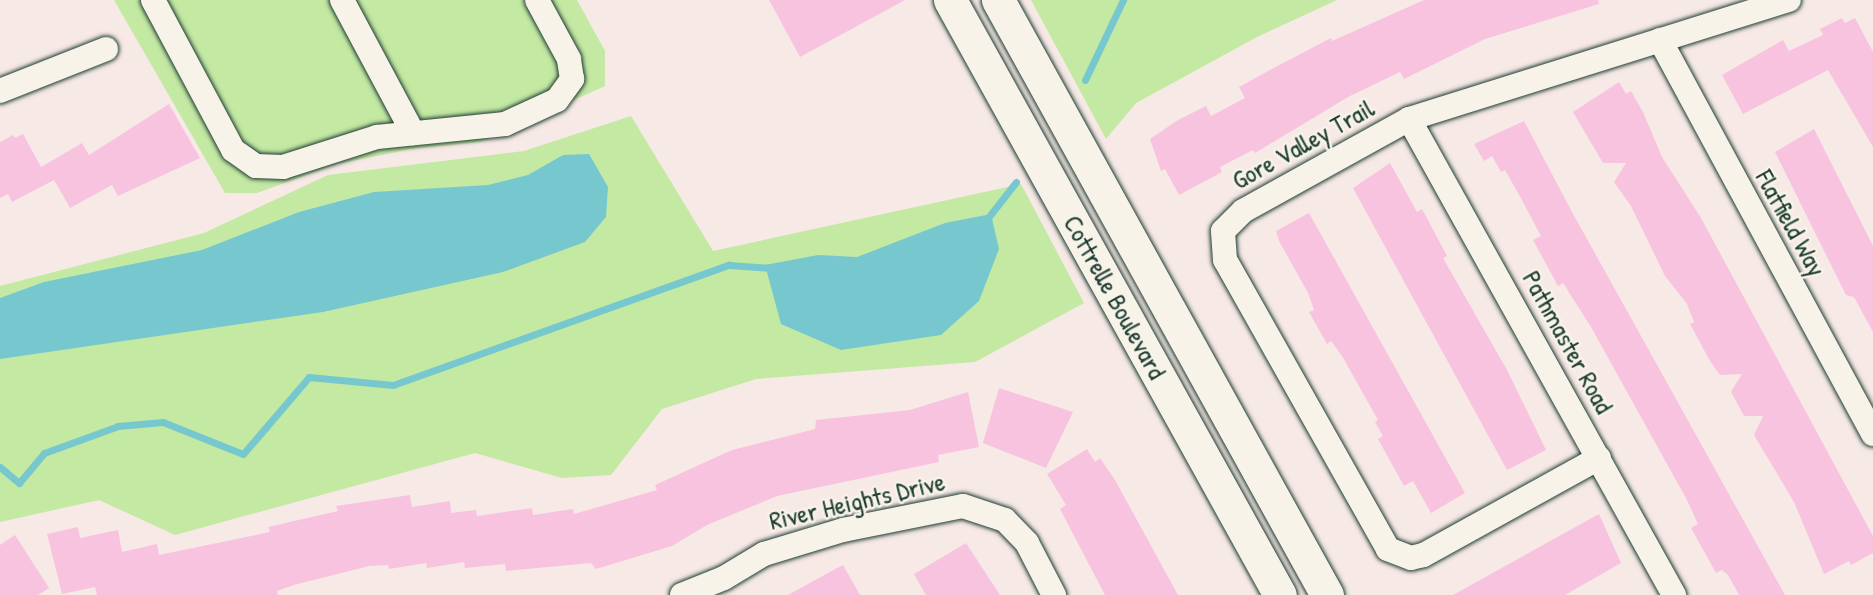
<!DOCTYPE html>
<style>
body{margin:0}
#map{position:relative;width:1873px;height:595px;overflow:hidden;background:#f7e9e6;font-family:"Patrick Hand",sans-serif}
div>[style]{position:absolute}
[style*='--x']{left:calc(var(--x)*1px);top:calc(var(--y)*1px);width:calc(var(--w)*1px);rotate:calc(var(--a)*1deg)}
.green>*{inset:0;background:#c4e9a3}
.water>*{inset:0;background:#77c8ce}
.stream>*{height:7px;margin:-3.5px;padding:0 3.5px;transform-origin:3.5px;border-radius:3.5px;background:#77c8ce}
.building>*{inset:0;background:#f8c3df}
.roads{filter:drop-shadow(0 0 2px #1f3d34) drop-shadow(0 0 2px #1f3d34)}
.minor>*{height:24px;margin:-12px;padding:0 12px;transform-origin:12px;border-radius:12px;background:#f7f3e8}
.secondary>*{height:33px;margin:-16.5px;padding:0 16.5px;transform-origin:16.5px;border-radius:16.5px;background:#f7f3e8}
span{translate:-50% -50%;white-space:nowrap;text-align:center;line-height:1.15;-webkit-text-stroke:5px #f7f3e8;paint-order:stroke}
.street-label{font-size:26px;color:#1f3d34}
</style>
<div id="map">
<div class="green">
<i style="clip-path:polygon(114px 0,577px 0,605px 51px,605px 86px,481px 142px,411px 149px,337px 164px,257px 193px,225px 193px)"></i>
<i style="clip-path:polygon(1031px 0,1337px 0,1257px 37px,1136px 103px,1106px 139px)"></i>
<i style="clip-path:polygon(631px 116px,713px 251px,1021px 184px,1084px 303px,975px 362px,756px 379px,662px 409px,611px 475px,562px 478px,475px 453px,175px 535px,99px 500px,0 522px,0 286px,204px 233px,328px 175px,524px 151px)"></i>
</div>
<div class="water">
<i style="clip-path:polygon(589px 154px,608px 187px,606px 217px,585px 242px,503px 272px,323px 312px,0 359px,0 298px,44px 282px,202px 250px,299px 212px,374px 192px,488px 185px,528px 175px,563px 155px)"></i>
<i style="clip-path:polygon(991px 214px,999px 249px,979px 301px,941px 335px,841px 350px,781px 324px,765px 265px,818px 255px,857px 257px,945px 223px)"></i>
</div>
<div class="stream">
<i style="--x:1085;--y:80;--w:89;--a:-64.6"></i>
<i style="--x:987;--y:219;--w:47;--a:-51.9"></i>
<i style="--x:0;--y:467;--w:25;--a:40"></i>
<i style="--x:19;--y:483;--w:39;--a:-50"></i>
<i style="--x:44;--y:453;--w:79;--a:-20"></i>
<i style="--x:118;--y:426;--w:45;--a:-5.1"></i>
<i style="--x:163;--y:422;--w:86;--a:21.8"></i>
<i style="--x:243;--y:454;--w:101;--a:-49.4"></i>
<i style="--x:309;--y:377;--w:84;--a:5.4"></i>
<i style="--x:393;--y:385;--w:357;--a:-19.7"></i>
<i style="--x:729;--y:265;--w:43;--a:4"></i>
</div>
<div class="building">
<i style="clip-path:polygon(769px 0,905px 0,800px 57px)"></i>
<i style="clip-path:polygon(1424px 0,1598px 0,1599px 4px,1485px 39px,1404px 79px,1400px 72px,1348px 97px,1255px 153px,1253px 150px,1220px 167px,1222px 172px,1179px 195px,1165px 169px,1161px 171px,1150px 139px,1178px 120px,1206px 106px,1211px 116px,1245px 98px,1239px 87px,1268px 71px,1331px 38px,1332px 41px)"></i>
<i style="clip-path:polygon(1842px 18px,1845px 23px,1855px 18px,1873px 52px,1873px 147px,1828px 70px,1743px 114px,1722px 75px,1783px 40px,1789px 51px,1823px 35px,1820px 29px)"></i>
<i style="clip-path:polygon(1619px 82px,1626px 94px,1631px 91px,1643px 112px,1662px 157px,1701px 218px,1873px 536px,1873px 553px,1851px 565px,1849px 561px,1824px 574px,1794px 502px,1754px 435px,1763px 416px,1744px 416px,1731px 392px,1742px 374px,1720px 375px,1710px 361px,1690px 324px,1694px 322px,1687px 304px,1665px 276px,1631px 206px,1614px 182px,1626px 163px,1603px 163px,1573px 112px)"></i>
<i style="clip-path:polygon(169px 104px,200px 158px,118px 196px,112px 185px,70px 208px,54px 180px,12px 202px,8px 194px,0 198px,0 142px,13px 135px,15px 138px,23px 134px,41px 167px,82px 143px,89px 155px)"></i>
<i style="clip-path:polygon(1524px 121px,1572px 212px,1785px 595px,1739px 595px,1728px 575px,1722px 570px,1716px 573px,1691px 528px,1698px 524px,1687px 500px,1591px 327px,1563px 283px,1558px 286px,1533px 240px,1541px 236px,1523px 202px,1505px 170px,1501px 172px,1492px 156px,1484px 161px,1474px 144px)"></i>
<i style="clip-path:polygon(1814px 129px,1873px 246px,1873px 332px,1854px 297px,1846px 295px,1842px 287px,1775px 152px)"></i>
<i style="clip-path:polygon(1390px 163px,1417px 212px,1422px 209px,1447px 256px,1443px 258px,1507px 370px,1546px 450px,1507px 470px,1353px 188px)"></i>
<i style="clip-path:polygon(1309px 213px,1465px 493px,1431px 513px,1413px 481px,1404px 486px,1378px 439px,1383px 436px,1375px 422px,1378px 420px,1342px 356px,1331px 341px,1327px 344px,1309px 312px,1314px 310px,1308px 293px,1279px 241px,1276px 231px)"></i>
<i style="clip-path:polygon(999px 388px,1073px 412px,1046px 468px,983px 443px)"></i>
<i style="clip-path:polygon(968px 392px,979px 447px,938px 455px,939px 462px,777px 496px,707px 525px,672px 546px,596px 569px,591px 563px,506px 571px,505px 564px,465px 568px,464px 562px,427px 568px,426px 563px,389px 569px,388px 565px,369px 566px,294px 585px,277px 591px,278px 595px,97px 595px,95px 587px,62px 594px,47px 534px,78px 527px,80px 538px,118px 530px,122px 552px,157px 544px,159px 555px,270px 532px,268px 527px,338px 511px,336px 506px,410px 495px,412px 507px,450px 501px,451px 513px,476px 510px,477px 516px,532px 508px,533px 515px,573px 509px,574px 514px,657px 490px,655px 485px,732px 450px,815px 429px,816px 420px,910px 410px)"></i>
<i style="clip-path:polygon(1087px 449px,1095px 462px,1100px 458px,1115px 480px,1178px 595px,1105px 595px,1060px 509px,1066px 505px,1047px 474px)"></i>
<i style="clip-path:polygon(1599px 514px,1621px 563px,1565px 595px,1453px 595px)"></i>
<i style="clip-path:polygon(15px 535px,49px 588px,38px 595px,0 595px,0 545px)"></i>
<i style="clip-path:polygon(966px 543px,1000px 595px,926px 595px,914px 574px)"></i>
<i style="clip-path:polygon(843px 565px,860px 595px,788px 595px,828px 573px)"></i>
</div>
<div class="roads">
<div class="minor">
<i style="--x:153;--y:0;--w:170;--a:61.9"></i>
<i style="--x:233;--y:150;--w:28;--a:35"></i>
<i style="--x:256;--y:166;--w:27;--a:2"></i>
<i style="--x:283;--y:167;--w:99;--a:-17.7"></i>
<i style="--x:377;--y:137;--w:129;--a:-5.8"></i>
<i style="--x:505;--y:124;--w:57;--a:-24.8"></i>
<i style="--x:557;--y:100;--w:26;--a:-54"></i>
<i style="--x:572;--y:79;--w:20;--a:-99"></i>
<i style="--x:569;--y:59;--w:67;--a:-118.5"></i>
<i style="--x:342;--y:0;--w:151;--a:61.9"></i>
<i style="--x:1660;--y:40;--w:448;--a:61.6"></i>
<i style="--x:0;--y:91;--w:114;--a:-21.6"></i>
<i style="--x:1409;--y:119;--w:545;--a:60.89"></i>
<i style="--x:1599;--y:458;--w:201;--a:151.1"></i>
<i style="--x:1423;--y:555;--w:12;--a:166"></i>
<i style="--x:1411;--y:558;--w:25;--a:-159"></i>
<i style="--x:1388;--y:549;--w:332;--a:-119.4"></i>
<i style="--x:1225;--y:260;--w:29;--a:-94"></i>
<i style="--x:1223;--y:231;--w:28;--a:-45"></i>
<i style="--x:1243;--y:211;--w:190;--a:-29"></i>
<i style="--x:1409;--y:119;--w:398;--a:-17.4"></i>
<i style="--x:682;--y:595;--w:45;--a:-22"></i>
<i style="--x:724;--y:578;--w:47;--a:-31"></i>
<i style="--x:764;--y:554;--w:83;--a:-16.9"></i>
<i style="--x:843;--y:530;--w:122;--a:-11.3"></i>
<i style="--x:963;--y:506;--w:44;--a:18.4"></i>
<i style="--x:1005;--y:520;--w:32;--a:46"></i>
<i style="--x:1027;--y:543;--w:59;--a:62.6"></i>
</div>
<div class="secondary">
<i style="--x:950;--y:0;--w:680;--a:60.99"></i>
<i style="--x:998;--y:0;--w:680;--a:61.06"></i>
</div>
</div>
<div class="street-label">
<span style="left:1303px;top:144px;rotate:-29deg">Gore Valley Trail</span>
<span style="left:1791px;top:223px;rotate:61deg">Flatfield Way</span>
<span style="left:1115px;top:297px;rotate:61deg">Cottrelle Boulevard</span>
<span style="left:1568px;top:342px;rotate:61deg">Pathmaster Road</span>
<span style="left:857px;top:501px;rotate:-13deg">River Heights Drive</span>
</div>
</div>
